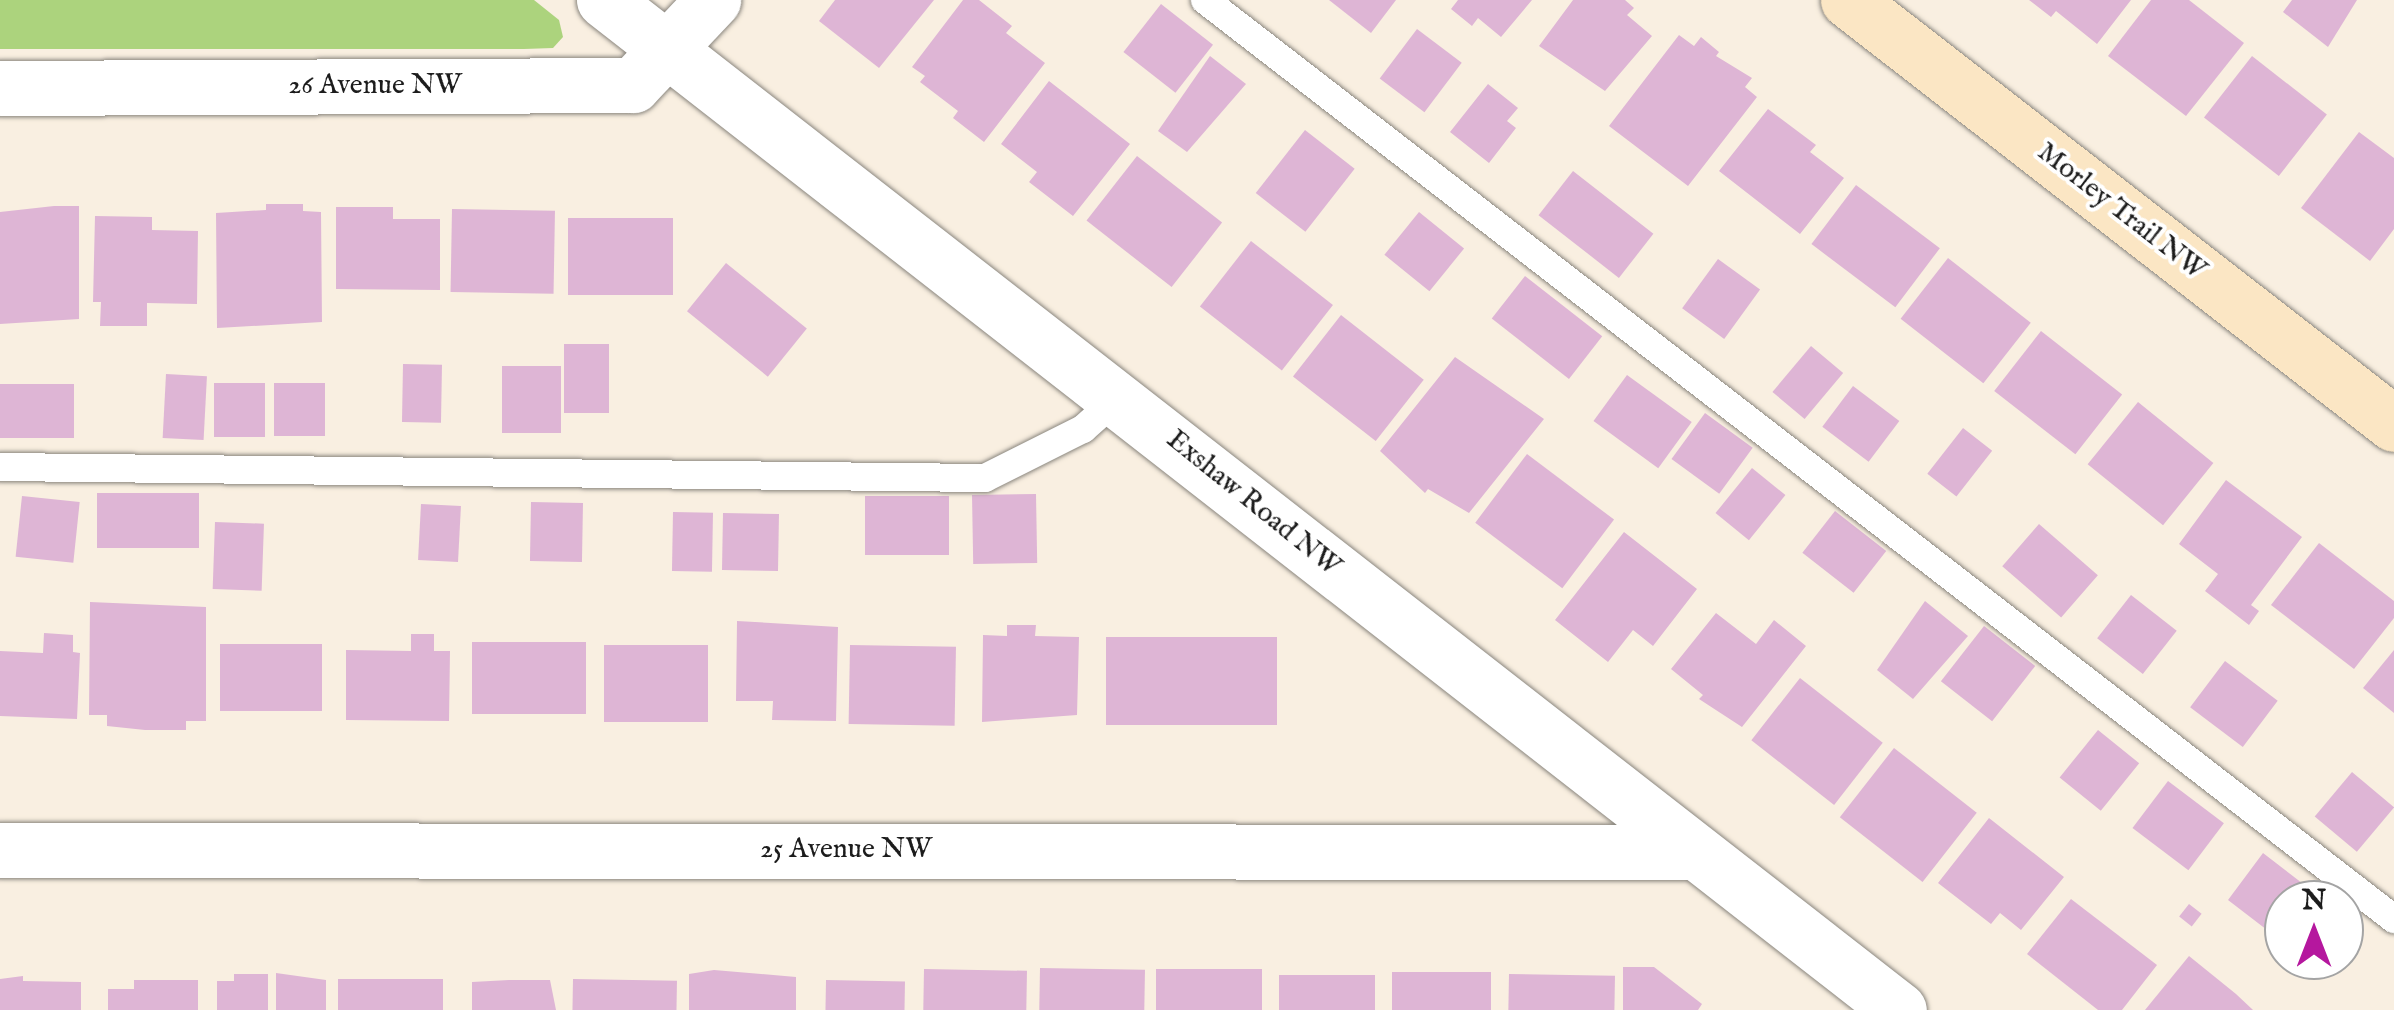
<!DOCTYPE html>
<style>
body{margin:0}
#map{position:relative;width:2394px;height:1010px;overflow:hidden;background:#f9efe1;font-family:"IM FELL English",serif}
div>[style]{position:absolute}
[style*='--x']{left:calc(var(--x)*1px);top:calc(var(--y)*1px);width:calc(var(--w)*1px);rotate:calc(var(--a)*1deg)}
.green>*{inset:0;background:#acd37d}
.building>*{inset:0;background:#deb5d5;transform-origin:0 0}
.roads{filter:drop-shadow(0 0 2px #8a867e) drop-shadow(0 0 2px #8a867e)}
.lane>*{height:28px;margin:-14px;padding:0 14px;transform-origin:14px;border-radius:14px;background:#fff}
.street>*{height:55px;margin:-27.5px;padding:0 27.5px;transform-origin:27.5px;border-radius:27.5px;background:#fff}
.secondary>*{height:55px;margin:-27.5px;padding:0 27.5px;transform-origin:27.5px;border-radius:27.5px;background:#fbe6c4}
span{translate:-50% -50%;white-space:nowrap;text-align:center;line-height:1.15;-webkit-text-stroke:8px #fff;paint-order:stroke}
.street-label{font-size:28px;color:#1c1c1c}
.north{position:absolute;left:2264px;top:880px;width:100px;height:100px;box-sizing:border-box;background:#fff;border:2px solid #a4a4a4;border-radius:50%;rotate:0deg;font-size:28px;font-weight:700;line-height:40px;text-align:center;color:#1c1c1c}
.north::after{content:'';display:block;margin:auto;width:35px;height:45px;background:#b5179e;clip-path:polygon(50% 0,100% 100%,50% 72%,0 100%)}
</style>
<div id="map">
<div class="green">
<i style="clip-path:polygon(0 0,534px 0,559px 20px,563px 37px,553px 48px,524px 49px,0 49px)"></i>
</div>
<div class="building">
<i style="clip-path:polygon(835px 0,934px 0,879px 68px,819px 21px)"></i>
<i style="clip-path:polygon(963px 0,979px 0,1012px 26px,1006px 33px,1045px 63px,984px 142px,953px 118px,958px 111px,920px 82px,925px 76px,912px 67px)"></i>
<i style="clip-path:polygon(1329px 0,1396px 0,1371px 33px)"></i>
<i style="clip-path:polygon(1458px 0,1532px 0,1501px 37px,1478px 18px,1472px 26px,1451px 9px)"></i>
<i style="clip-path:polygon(1573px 0,1625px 0,1634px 8px,1627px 15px,1652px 36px,1605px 91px,1539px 46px)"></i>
<i style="clip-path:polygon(2029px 0,2131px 0,2097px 44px,2056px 11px,2051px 17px)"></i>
<i style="clip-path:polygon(2151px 0,2189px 0,2244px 43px,2186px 116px,2108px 56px)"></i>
<i style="clip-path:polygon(2292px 0,2357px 0,2328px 47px,2283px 12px)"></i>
<i style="left:1161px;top:4px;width:66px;height:61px;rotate:38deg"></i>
<i style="left:1417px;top:29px;width:56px;height:62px;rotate:37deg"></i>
<i style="clip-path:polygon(1679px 35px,1694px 46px,1701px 37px,1719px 52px,1716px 56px,1752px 78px,1745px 87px,1757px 97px,1688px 186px,1609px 126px)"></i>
<i style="clip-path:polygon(1210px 56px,1246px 84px,1187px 152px,1158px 131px)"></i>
<i style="left:2252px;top:56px;width:95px;height:78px;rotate:38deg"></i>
<i style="clip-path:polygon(1049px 81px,1130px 144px,1073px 216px,1029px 182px,1037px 172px,1001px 144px)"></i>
<i style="clip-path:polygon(1488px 84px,1518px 108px,1507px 121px,1516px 128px,1489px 163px,1450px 132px)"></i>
<i style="clip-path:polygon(1768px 109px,1816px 145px,1810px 152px,1844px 178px,1800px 234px,1719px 171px)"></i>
<i style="left:1305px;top:130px;width:63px;height:80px;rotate:38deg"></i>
<i style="clip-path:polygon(2359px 132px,2394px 158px,2394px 229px,2370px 261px,2301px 208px)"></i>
<i style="left:1137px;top:156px;width:108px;height:82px;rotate:38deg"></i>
<i style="left:1573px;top:171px;width:102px;height:56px;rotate:38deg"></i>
<i style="left:1856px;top:185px;width:105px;height:74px;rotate:37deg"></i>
<i style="clip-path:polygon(266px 204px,303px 204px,303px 211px,321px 212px,322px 322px,217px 328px,216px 213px,266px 210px)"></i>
<i style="clip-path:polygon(54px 206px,79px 206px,79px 319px,0 324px,0 212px)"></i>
<i style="clip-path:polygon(336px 207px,393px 207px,393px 219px,440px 219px,440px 290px,336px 289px)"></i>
<i style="left:452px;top:209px;width:103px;height:83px;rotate:1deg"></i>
<i style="left:1419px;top:212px;width:58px;height:55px;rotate:39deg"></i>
<i style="clip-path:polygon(95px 216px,152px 217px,152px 230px,198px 231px,197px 304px,147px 303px,147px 326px,100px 326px,101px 302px,93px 302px)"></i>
<i style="left:673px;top:218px;width:77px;height:105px;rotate:90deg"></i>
<i style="left:1251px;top:241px;width:104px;height:83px;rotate:38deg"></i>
<i style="left:1948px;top:258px;width:105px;height:77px;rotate:38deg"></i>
<i style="left:1718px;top:259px;width:52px;height:61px;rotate:36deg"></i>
<i style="left:726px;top:263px;width:104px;height:62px;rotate:39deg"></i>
<i style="left:1525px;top:276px;width:98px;height:54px;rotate:38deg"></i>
<i style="left:1341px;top:315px;width:105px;height:78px;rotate:38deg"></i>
<i style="left:2041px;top:331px;width:103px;height:76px;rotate:38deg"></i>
<i style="left:564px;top:344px;width:45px;height:69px"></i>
<i style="left:1811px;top:346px;width:42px;height:60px;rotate:40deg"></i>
<i style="clip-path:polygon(1455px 357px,1544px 419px,1469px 513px,1428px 489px,1425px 493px,1380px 451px)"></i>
<i style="left:403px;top:364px;width:39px;height:58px;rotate:1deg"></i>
<i style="left:561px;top:366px;width:67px;height:59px;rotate:90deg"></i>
<i style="left:166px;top:374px;width:41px;height:64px;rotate:3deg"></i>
<i style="left:1627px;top:375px;width:80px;height:57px;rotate:36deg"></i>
<i style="left:265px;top:383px;width:54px;height:51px;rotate:90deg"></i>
<i style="left:325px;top:383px;width:53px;height:51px;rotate:90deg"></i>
<i style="left:0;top:384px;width:74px;height:54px"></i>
<i style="left:1853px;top:386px;width:58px;height:51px;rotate:37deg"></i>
<i style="left:2138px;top:402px;width:97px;height:80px;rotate:39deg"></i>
<i style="left:1705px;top:413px;width:59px;height:57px;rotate:36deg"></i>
<i style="left:1963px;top:428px;width:37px;height:58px;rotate:38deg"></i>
<i style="left:1527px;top:454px;width:109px;height:86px;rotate:37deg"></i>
<i style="left:1752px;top:468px;width:43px;height:58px;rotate:39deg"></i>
<i style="clip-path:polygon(2226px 480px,2302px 537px,2251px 605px,2259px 611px,2249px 625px,2205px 591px,2218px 574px,2179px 544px)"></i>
<i style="left:97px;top:493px;width:102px;height:55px"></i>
<i style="left:1036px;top:494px;width:69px;height:64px;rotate:89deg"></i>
<i style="left:22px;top:496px;width:58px;height:61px;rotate:6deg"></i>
<i style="left:865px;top:496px;width:84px;height:59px"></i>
<i style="left:531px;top:502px;width:52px;height:59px;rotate:1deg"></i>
<i style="left:421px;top:504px;width:40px;height:56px;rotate:3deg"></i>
<i style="left:1835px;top:511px;width:65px;height:53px;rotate:38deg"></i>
<i style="left:673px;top:512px;width:40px;height:59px;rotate:1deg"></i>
<i style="left:723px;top:513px;width:56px;height:57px;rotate:1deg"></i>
<i style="left:215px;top:522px;width:49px;height:67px;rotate:2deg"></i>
<i style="left:2039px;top:524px;width:78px;height:56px;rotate:41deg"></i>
<i style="clip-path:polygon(1624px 532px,1697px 589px,1653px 646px,1633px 630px,1608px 662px,1555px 620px)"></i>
<i style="clip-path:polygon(2319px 543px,2394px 601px,2394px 618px,2354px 669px,2271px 605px)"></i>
<i style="left:2131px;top:595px;width:58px;height:55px;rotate:38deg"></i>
<i style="clip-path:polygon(1925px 601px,1968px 636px,1913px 699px,1877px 670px)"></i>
<i style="clip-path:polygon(90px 602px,206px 607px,206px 721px,186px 721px,186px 730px,145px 730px,107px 726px,107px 715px,89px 715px)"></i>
<i style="clip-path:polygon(1716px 613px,1756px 644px,1774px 620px,1806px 646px,1742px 727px,1699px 699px,1703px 695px,1671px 669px)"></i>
<i style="clip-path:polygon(737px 621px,838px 627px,836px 721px,772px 720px,773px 701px,736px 701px)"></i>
<i style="clip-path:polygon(1007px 625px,1036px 625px,1035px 636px,1079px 637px,1077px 715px,982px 722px,983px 635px,1007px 636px)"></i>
<i style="left:1984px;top:626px;width:65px;height:70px;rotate:38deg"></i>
<i style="clip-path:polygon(44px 633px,73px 635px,73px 652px,80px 653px,77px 719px,0 716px,0 651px,43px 653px)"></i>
<i style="clip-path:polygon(411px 634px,434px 634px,434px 651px,450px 651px,449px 721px,346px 720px,346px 650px,411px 651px)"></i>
<i style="left:1277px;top:637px;width:88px;height:171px;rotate:90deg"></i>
<i style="left:586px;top:642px;width:72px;height:114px;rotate:90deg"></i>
<i style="left:220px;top:644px;width:102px;height:67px"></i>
<i style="left:708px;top:645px;width:77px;height:104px;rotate:90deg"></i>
<i style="left:850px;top:645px;width:106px;height:79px;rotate:1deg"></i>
<i style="clip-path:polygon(2394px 650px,2394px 713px,2363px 688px)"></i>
<i style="left:2225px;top:661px;width:66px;height:58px;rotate:37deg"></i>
<i style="left:1800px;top:678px;width:105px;height:79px;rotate:38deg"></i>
<i style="left:2098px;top:730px;width:53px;height:61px;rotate:39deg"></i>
<i style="left:1894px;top:748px;width:105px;height:88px;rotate:38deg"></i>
<i style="left:2352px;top:772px;width:55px;height:58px;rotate:40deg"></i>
<i style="left:2168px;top:781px;width:70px;height:59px;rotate:37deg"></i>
<i style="clip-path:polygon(1989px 818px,2064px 877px,2021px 930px,2000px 913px,1991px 924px,1938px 883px)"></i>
<i style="clip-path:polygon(2263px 853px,2324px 900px,2284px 900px,2284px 943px,2228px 900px)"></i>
<i style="clip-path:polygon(2071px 899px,2157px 965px,2122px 1010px,2098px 1010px,2027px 954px)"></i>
<i style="left:2189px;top:904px;width:16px;height:16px;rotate:38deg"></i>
<i style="clip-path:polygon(2189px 956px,2236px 994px,2253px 1010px,2145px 1010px)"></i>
<i style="clip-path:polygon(1623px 967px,1654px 967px,1702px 1004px,1698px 1010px,1623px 1010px)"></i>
<i style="left:1040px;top:968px;width:105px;height:42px;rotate:1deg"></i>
<i style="left:924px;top:969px;width:103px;height:41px;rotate:1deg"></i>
<i style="left:1156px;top:969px;width:106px;height:41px"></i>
<i style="clip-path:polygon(714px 970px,796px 977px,796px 1010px,689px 1010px,689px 974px)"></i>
<i style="left:1392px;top:972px;width:99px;height:38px"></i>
<i style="clip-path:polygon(276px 973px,326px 980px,326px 1010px,276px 1010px)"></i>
<i style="clip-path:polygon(234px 974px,268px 974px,268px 1010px,217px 1010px,217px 981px,234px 981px)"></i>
<i style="left:1509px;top:974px;width:106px;height:36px;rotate:1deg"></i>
<i style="left:1279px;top:975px;width:96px;height:35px"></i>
<i style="clip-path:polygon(23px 976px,23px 981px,81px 982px,81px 1010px,0 1010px,0 979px)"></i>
<i style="left:338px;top:979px;width:105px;height:31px"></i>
<i style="left:573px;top:979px;width:104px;height:31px;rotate:1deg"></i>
<i style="clip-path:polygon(134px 980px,198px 980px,198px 1010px,108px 1010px,108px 989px,134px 989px)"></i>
<i style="clip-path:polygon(509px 980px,550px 980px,556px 1010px,472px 1010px,472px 982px)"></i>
<i style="left:826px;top:980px;width:79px;height:30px;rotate:1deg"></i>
</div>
<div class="roads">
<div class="lane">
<i style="--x:1205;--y:0;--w:1503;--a:37.7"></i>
<i style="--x:0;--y:467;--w:985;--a:0.64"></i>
<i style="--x:985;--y:478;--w:110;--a:-26.6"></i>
<i style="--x:1083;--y:429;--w:50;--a:-41.7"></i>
</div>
<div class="street">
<i style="--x:604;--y:0;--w:1642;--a:37.95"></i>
<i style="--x:0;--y:88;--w:633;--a:-0.27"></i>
<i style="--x:633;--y:85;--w:117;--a:-46.7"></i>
<i style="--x:0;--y:850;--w:1692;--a:0.07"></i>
</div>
<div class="secondary">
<i style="--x:1848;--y:0;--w:691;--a:37.83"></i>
</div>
</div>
<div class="street-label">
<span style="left:375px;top:86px">26 Avenue NW</span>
<span style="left:2121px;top:212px;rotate:38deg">Morley Trail NW</span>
<span style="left:1253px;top:504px;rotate:39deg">Exshaw Road NW</span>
<span style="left:846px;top:850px">25 Avenue NW</span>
</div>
<div class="north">N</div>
</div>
